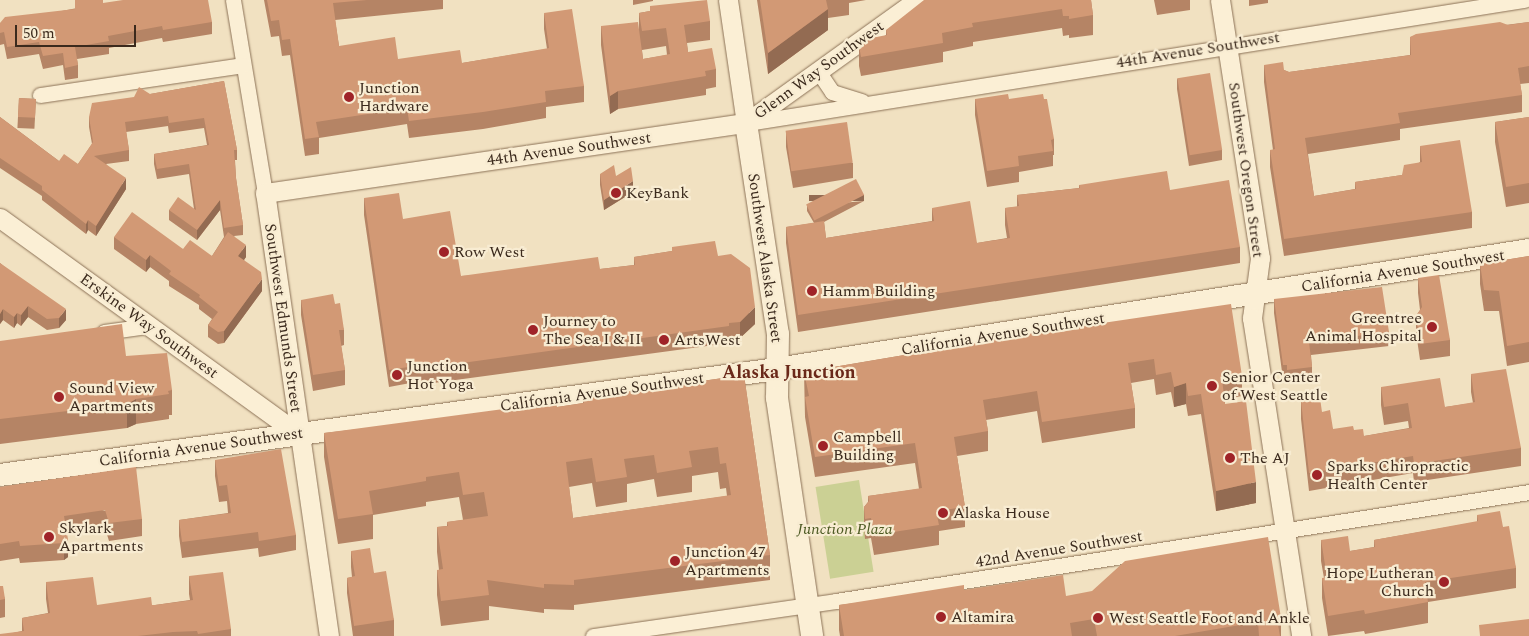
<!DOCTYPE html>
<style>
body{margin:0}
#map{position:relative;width:1529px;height:636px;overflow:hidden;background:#f1e1c1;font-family:Spectral,serif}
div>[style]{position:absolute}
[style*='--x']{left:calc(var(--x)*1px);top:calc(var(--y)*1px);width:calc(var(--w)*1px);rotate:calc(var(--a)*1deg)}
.green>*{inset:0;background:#cbd094;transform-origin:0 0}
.roads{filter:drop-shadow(0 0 1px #8c7257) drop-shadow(0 0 1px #8c7257)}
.minor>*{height:15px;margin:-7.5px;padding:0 7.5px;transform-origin:7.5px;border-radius:7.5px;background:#fbefd5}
.tertiary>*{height:19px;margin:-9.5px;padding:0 9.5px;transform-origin:9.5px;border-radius:9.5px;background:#fbefd5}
.secondary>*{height:22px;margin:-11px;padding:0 11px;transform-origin:11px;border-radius:11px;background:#fbefd5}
.wall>*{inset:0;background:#b58465;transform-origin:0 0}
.shaded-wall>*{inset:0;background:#936b52;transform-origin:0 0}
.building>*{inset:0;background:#d29975;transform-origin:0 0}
.dots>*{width:14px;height:14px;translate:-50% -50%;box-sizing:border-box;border:2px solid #f8ecd2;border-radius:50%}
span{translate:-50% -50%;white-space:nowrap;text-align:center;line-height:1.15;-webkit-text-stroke:4.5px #f8ecd2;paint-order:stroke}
.street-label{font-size:16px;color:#3b2a1d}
.poi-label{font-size:16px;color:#3b2a1d}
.left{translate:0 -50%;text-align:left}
.right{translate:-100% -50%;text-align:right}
.park-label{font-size:16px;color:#4c5922;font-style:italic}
.neighbourhood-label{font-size:18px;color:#6a2819;font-weight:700}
.scale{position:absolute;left:15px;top:25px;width:121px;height:22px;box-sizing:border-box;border:2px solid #3b2a1d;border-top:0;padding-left:6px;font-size:15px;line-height:18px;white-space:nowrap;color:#3b2a1d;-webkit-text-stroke:4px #f8ecd2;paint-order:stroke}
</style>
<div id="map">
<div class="green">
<i style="left:859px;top:480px;width:93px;height:44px;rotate:81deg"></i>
</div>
<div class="roads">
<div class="minor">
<i style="--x:233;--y:0;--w:196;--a:80.6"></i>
<i style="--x:818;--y:71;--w:25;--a:56"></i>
<i style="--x:832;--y:92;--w:31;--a:17"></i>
<i style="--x:40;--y:95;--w:205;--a:-8.4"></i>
<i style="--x:747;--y:123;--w:787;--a:-9"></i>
<i style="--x:104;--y:332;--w:43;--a:-7.9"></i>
<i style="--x:593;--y:636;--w:246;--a:-8.2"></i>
<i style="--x:836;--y:601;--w:702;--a:-8.94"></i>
</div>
<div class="tertiary">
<i style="--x:728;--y:0;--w:124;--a:81.7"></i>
<i style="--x:1220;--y:0;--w:261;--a:81.2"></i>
<i style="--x:1260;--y:258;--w:61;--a:97.6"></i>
<i style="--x:1252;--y:318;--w:322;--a:81.2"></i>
<i style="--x:0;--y:218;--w:368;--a:35.9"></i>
<i style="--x:329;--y:636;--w:448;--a:-98.2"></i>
<i style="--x:265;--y:193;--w:486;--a:-8.3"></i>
<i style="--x:746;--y:123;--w:211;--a:-35.7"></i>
</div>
<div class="secondary">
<i style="--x:746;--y:123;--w:213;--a:81.4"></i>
<i style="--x:778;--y:334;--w:64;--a:90.9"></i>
<i style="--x:777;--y:398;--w:241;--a:81.6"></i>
<i style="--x:0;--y:475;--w:784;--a:-7.77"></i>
<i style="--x:777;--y:369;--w:761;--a:-8.99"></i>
</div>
</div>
<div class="wall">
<i style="clip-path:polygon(264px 0,443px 0,443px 9px,335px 20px,339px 46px,398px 59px,462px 63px,547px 49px,544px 29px,544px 13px,584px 86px,584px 102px,546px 107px,546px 118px,483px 129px,409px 138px,407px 124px,319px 138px,319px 154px,305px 156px,290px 55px,282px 56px,279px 36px,271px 37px)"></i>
<i style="clip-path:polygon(633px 0,653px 0,653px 1px,633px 5px)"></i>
<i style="clip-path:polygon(757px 0,866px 0,849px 3px,849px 15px,828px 18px,828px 30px,768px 74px)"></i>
<i style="clip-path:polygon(1091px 0,1093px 15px,1093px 35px,1069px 38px,1069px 35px,1063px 36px,1062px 28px,973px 42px,973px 46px,943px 52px,943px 62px,861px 76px,859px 66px,859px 46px,886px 36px,886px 30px)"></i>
<i style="clip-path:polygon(1154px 0,1190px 0,1190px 10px,1157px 15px)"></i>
<i style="clip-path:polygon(1249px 0,1268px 0,1268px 3px,1249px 6px)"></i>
<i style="clip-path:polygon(103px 3px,212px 22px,212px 34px,163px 42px,162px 38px,109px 48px,109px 54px,77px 59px,78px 65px,78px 78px,65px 80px,63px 65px,43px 69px,39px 54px,7px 59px,4px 44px,0 45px,0 23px)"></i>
<i style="clip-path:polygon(evenodd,650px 6px,710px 21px,710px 40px,687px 43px,688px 52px,716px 69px,716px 87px,706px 89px,706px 95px,618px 109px,610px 114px,601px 45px,601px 26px,639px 31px,639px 13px,650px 11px,650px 6px,666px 46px,667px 55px,643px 59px,642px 50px,666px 46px)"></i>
<i style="clip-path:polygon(1529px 22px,1529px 83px,1520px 84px,1522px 95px,1522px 112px,1400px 129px,1400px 140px,1308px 154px,1314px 196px,1355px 189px,1355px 182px,1402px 175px,1420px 162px,1420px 146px,1472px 212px,1472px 228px,1284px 256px,1270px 167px,1270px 150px,1273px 150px,1264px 82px,1264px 65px,1284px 70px,1289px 72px,1410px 55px,1410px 37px)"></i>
<i style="clip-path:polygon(1177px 78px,1222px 150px,1222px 160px,1189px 166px,1177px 89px)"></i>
<i style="clip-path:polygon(224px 81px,237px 150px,237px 160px,235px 160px,236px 178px,243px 225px,243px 235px,234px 236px,246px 257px,244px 260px,262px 291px,224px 343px,218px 344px,208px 337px,208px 325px,212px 319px,199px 309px,199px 305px,169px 286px,169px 281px,150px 267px,146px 272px,114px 249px,114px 237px,183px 249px,212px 256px,224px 237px,220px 210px,197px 240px,169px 220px,169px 210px,194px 209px,189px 174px,157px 179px,154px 164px,154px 154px,207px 145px,204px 128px,169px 133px,168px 126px,126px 132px,129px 150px,129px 161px,106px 164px,126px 189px,96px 236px,88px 230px,86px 234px,42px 200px,42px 196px,0 168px,0 117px,59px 161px,78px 164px,92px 144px,89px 127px,89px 117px,150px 94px)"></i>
<i style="left:19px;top:98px;width:17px;height:30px;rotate:3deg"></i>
<i style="clip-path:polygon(975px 99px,1009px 99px,1054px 139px,1054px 155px,1053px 155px,1053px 166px,1019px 172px,1019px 182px,987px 187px,975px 115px)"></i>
<i style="clip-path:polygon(1529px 117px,1529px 203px,1506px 207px,1495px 142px,1495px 122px)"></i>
<i style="clip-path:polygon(786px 131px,853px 163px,853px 178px,793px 188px,786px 147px)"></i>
<i style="clip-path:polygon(600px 174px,616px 176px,633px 192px,604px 210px,600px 185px)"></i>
<i style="clip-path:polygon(1079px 185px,1170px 190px,1240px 247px,1240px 263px,798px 332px,786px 243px,786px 227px,814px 223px,807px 211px,807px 206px,864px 201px,824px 222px,826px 238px,932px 221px,932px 208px,977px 243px,1007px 238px,1005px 225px,1005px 208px,1017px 207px,1017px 195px,1079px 188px)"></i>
<i style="clip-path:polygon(364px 198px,403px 219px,461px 276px,600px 269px,634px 265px,634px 257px,672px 251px,672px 247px,718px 256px,755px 324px,740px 338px,729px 340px,729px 343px,426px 384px,421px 381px,389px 387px,364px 215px)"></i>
<i style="clip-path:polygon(1529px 256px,1529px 362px,1507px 366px,1499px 311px,1484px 311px,1480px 284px,1480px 264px)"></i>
<i style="clip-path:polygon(0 263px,66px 320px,59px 328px,47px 330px,28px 317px,21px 326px,17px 323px,14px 328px,3px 320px,0 324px)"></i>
<i style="clip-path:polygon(1418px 278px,1450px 340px,1450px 356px,1420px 360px,1416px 332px,1416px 316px,1420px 310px,1418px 293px)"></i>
<i style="clip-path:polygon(1274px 299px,1389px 332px,1389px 346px,1311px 355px,1312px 367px,1312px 381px,1287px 384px,1287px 379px,1283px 379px,1274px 313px)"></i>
<i style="clip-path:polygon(301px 300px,335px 304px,344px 330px,344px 345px,341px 346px,345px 370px,345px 385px,313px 391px,301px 315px)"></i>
<i style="clip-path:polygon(1035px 333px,1242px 376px,1242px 396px,1225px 399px,1225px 404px,1256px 503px,1216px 511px,1201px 414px,1188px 416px,1186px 404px,1174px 407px,1171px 392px,1156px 395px,1154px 379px,1131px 383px,1135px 408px,1135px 428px,1042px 443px,1037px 411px,986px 420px,988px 431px,988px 451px,957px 456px,965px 507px,965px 527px,939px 531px,939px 545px,874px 555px,871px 538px,865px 539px,864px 527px,864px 507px,868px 502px,868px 496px,919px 489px,915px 463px,815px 477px,805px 417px,804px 372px)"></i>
<i style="clip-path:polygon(0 341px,126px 356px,172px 390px,172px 415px,169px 415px,169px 419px,136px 424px,127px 428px,0 444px)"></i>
<i style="clip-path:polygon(1471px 374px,1521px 448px,1521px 466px,1414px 482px,1413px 473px,1309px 491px,1301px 419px,1301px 401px,1322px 412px,1333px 429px,1364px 436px,1409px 428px,1408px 421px,1384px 425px,1381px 405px,1381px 387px,1445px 407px,1473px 403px,1471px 392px)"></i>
<i style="clip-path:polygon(evenodd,744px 375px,770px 555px,770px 580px,574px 605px,574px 610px,544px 609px,544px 613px,489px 606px,489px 620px,441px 626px,437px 595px,437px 570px,439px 570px,437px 552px,437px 527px,447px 526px,447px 522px,463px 520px,459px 497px,426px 502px,426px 506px,373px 515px,373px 539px,338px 544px,324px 457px,324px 433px,557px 407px,583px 403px,583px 398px,744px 375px,718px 472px,720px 489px,726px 488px,727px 496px,573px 518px,569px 487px,592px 483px,596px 507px,627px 502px,627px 484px,654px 479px,657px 497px,692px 492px,692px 476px,718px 472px)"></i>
<i style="clip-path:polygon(215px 460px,296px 535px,296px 550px,259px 557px,258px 548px,182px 558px,179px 536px,179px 520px,228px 513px,227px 501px,219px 502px,215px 476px)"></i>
<i style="clip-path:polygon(0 487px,142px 519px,142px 536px,109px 541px,105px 528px,67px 533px,68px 557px,64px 560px,20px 563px,19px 558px,0 561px)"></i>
<i style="clip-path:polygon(1477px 515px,1503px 527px,1516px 568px,1516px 588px,1428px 602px,1428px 623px,1365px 634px,1364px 631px,1328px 636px,1322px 598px,1322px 578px,1324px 578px,1321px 561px,1321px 540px,1350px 551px,1374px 547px,1374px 540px,1477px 522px)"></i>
<i style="clip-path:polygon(351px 551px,374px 573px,394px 620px,394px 636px,353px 636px,347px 593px,347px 578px,352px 577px,351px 567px)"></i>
<i style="clip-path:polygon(189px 576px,231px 629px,231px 636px,0 636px,22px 631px,22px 618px,48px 613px,46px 599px,46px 582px,97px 605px,155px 605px,190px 600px,189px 594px)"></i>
<i style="clip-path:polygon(0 586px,5px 599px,5px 617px,0 618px)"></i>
<i style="clip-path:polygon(964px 590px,1066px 596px,1281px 618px,1281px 636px,840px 636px,839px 630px,839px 605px)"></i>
</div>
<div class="shaded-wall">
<i style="clip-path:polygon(828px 9px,828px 30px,768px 74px,768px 53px)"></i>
<i style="clip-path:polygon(618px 91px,618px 109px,610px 114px,610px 96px)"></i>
<i style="clip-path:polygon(126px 178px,126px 189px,96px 236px,96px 226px)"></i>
<i style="clip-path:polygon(633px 181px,633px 192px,604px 210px,604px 200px)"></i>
<i style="left:864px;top:195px;width:6px;height:55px;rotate:90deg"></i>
<i style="clip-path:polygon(220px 200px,220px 210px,197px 240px,197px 230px)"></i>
<i style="clip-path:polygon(88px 220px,88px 230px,86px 234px,86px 224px)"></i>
<i style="clip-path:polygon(246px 245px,246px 257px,238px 268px,238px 256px)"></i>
<i style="clip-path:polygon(150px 255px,150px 267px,146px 272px,146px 260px)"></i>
<i style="clip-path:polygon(262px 279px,262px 291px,224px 343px,224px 331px)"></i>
<i style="clip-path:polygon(28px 306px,28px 317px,21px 326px,21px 315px)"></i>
<i style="clip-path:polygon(755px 307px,755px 324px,740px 338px,740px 322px)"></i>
<i style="clip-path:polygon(3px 309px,3px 320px,0 324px,0 314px)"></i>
<i style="clip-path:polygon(66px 309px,66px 320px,59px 328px,59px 318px)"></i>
<i style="clip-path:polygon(17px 313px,17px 323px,14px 328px,14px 317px)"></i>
<i style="clip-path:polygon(1186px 383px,1186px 404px,1174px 407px,1174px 387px)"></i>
<i style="clip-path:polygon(136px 399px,136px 424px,127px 428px,127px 404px)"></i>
<i style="clip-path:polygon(1256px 482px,1256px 503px,1216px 511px,1216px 491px)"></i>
<i style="clip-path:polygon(68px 540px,68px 557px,64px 560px,64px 543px)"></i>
</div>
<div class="building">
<i style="clip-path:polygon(75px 0,103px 0,103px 3px,123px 0,208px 0,212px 22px,163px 30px,162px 26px,108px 36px,109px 41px,75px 47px,78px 65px,65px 68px,63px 53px,43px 56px,39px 42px,7px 47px,4px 32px,0 33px,0 23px,5px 17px,75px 9px)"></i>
<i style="clip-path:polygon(267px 0,367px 0,333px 3px,339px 46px,395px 37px,398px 59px,460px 50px,462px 63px,549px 48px,544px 13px,572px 9px,584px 86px,545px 91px,546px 102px,483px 112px,409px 121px,407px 108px,316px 122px,319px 137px,305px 139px,290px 39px,282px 40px,279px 20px,271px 21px)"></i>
<i style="clip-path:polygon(707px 0,710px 21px,684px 25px,688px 52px,712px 48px,716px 69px,705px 71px,706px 76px,618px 91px,610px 96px,601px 26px,638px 22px,643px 59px,670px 54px,666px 28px,642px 31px,639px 13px,650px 11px,650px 6px)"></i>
<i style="clip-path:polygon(760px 0,826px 0,828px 9px,768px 53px)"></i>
<i style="clip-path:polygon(924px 0,1091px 0,1093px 15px,1069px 19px,1069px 16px,1063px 16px,1062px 9px,972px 23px,973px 27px,942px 33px,943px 43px,861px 57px,859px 46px,871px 38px,887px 35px,886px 30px)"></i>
<i style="clip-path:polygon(1500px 22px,1508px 25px,1529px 22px,1529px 66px,1518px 68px,1522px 95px,1398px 113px,1400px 123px,1305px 138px,1314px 196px,1356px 189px,1355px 182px,1402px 175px,1404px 165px,1422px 162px,1420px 146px,1460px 140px,1472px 212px,1284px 239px,1270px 150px,1275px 149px,1264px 65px,1283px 62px,1284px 70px,1289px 72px,1411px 55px,1410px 37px,1416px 34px)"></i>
<i style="left:1210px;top:73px;width:78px;height:33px;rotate:81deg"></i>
<i style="clip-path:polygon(224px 81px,237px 150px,234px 150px,236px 178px,243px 225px,224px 228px,220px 200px,197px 230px,169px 210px,178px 197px,196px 210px,189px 164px,157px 169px,154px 154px,209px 145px,204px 118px,169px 123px,168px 116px,125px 122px,129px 150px,94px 156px,126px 178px,96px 226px,88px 220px,86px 224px,42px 190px,42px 186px,0 158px,0 117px,59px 161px,64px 154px,78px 164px,93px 142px,89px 117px,92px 103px,134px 97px,139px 87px,150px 94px)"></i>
<i style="clip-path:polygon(1008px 94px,1009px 99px,1043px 94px,1044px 99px,1047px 99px,1054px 139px,1051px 140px,1053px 151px,1018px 156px,1019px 166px,987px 171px,975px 99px)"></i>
<i style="left:19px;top:98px;width:17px;height:19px;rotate:3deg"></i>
<i style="clip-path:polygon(1529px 117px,1529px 183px,1506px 187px,1495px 122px)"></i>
<i style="left:847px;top:122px;width:41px;height:62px;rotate:82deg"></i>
<i style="clip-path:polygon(614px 165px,616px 176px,631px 167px,633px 181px,604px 200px,600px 174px)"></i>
<i style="clip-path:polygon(1167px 171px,1170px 190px,1229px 180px,1240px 247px,798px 315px,786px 227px,824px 221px,826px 238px,934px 221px,932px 208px,970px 201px,977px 243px,1010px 238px,1005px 208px,1019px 206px,1017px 195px,1080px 188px,1079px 185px)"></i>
<i style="left:856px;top:179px;width:18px;height:56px;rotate:63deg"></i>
<i style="clip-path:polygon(399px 193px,403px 219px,450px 211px,461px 276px,598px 257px,600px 269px,635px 265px,634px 257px,672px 251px,672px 247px,715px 241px,718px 256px,731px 254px,750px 268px,755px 307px,740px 322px,729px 323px,729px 326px,426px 368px,421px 365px,389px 370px,364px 198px)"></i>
<i style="clip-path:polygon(132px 212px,183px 249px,190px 240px,212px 256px,228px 232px,246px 245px,238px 256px,261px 272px,262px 279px,224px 331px,218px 332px,208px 325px,218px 312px,199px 297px,200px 295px,169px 274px,171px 271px,150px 255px,146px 260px,114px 237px)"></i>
<i style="clip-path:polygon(1529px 256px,1529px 342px,1507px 346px,1499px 291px,1484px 290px,1480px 264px)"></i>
<i style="clip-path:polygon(0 263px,66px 309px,59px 318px,47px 319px,28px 306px,21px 315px,17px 313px,14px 317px,3px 309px,0 314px)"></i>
<i style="clip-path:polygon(1439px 275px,1450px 340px,1420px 344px,1416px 316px,1422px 307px,1418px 278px)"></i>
<i style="clip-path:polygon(1382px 287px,1389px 332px,1309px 342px,1312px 367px,1287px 370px,1287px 365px,1283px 365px,1274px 299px)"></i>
<i style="clip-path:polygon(333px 294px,335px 304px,340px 303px,344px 330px,339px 330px,345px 370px,313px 375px,301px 300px)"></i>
<i style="clip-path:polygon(1231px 304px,1242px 376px,1222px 379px,1225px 404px,1246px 401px,1256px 482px,1216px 491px,1201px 394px,1188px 396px,1186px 383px,1174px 387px,1171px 372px,1156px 375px,1154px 359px,1128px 363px,1135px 408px,1042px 422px,1037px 391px,983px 400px,988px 431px,954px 437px,965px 507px,936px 511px,939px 525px,874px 535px,871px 518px,865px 519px,864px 507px,869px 501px,868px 496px,922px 488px,915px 443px,815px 457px,805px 397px,809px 396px,804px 372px,1035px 333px)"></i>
<i style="clip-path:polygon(122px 324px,126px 356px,167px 353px,172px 390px,168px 391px,169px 394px,136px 399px,127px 404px,0 419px,0 341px)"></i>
<i style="clip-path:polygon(1506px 369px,1521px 448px,1414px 464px,1413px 456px,1309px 473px,1301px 401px,1320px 398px,1322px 412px,1330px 410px,1333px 429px,1353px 426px,1354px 430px,1363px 429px,1364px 436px,1412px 428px,1408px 403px,1384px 407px,1381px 387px,1440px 378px,1445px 407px,1475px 402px,1471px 374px)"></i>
<i style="clip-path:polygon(evenodd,744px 375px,770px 555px,574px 580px,574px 585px,544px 584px,544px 588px,487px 580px,489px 595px,441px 601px,437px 570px,443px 569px,437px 527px,448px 526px,447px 522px,488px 516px,484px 492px,463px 495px,459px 472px,426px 477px,426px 481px,369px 491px,373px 514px,338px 519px,324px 433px,556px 402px,557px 407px,584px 403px,583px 398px,744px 375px,718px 447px,720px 464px,726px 463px,731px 495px,573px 518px,566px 462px,592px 458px,596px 482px,627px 477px,624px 459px,654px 455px,657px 473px,692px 467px,689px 451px,718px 447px)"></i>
<i style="clip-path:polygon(281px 449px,296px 535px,259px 541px,258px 532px,182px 542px,179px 520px,231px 513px,227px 485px,219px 486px,215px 460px)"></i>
<i style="clip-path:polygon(136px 467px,142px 519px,109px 523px,105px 510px,64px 516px,68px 540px,64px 543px,20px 546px,19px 541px,0 544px,0 487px)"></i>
<i style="clip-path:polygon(1500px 511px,1503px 527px,1509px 526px,1516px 568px,1425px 582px,1428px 602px,1365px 614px,1364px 610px,1328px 616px,1322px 578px,1327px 577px,1321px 540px,1348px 536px,1350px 551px,1375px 547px,1374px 540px,1478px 521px,1477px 515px)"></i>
<i style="clip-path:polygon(1268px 537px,1281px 618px,1277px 619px,1280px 636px,1259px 636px,1258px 622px,1175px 636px,1097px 636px,1094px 619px,1070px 623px,1072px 636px,844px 636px,839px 605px,964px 585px,964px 590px,1063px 575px,1066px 596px,1092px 591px,1125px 561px)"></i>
<i style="clip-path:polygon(370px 548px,374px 573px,386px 571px,394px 620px,354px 626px,347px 578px,355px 576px,351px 551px)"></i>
<i style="clip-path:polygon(223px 572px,231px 629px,198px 634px,197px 631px,173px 632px,138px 636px,0 636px,0 634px,24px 631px,22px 618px,50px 613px,46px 582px,93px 577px,97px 605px,151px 597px,152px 605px,155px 605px,193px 600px,189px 576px)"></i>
<i style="clip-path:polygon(0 586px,3px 586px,5px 599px,0 600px)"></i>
<i style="clip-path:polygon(1529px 619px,1529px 636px,1480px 636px,1479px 625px)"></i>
</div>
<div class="dots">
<i style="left:349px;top:97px;background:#9f2328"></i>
<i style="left:616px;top:193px;background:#9f2328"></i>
<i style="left:444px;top:252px;background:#9f2328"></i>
<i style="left:812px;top:291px;background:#9f2328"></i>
<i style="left:1432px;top:327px;background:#9f2328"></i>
<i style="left:533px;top:330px;background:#9f2328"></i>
<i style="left:664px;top:340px;background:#9f2328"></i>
<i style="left:397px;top:375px;background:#9f2328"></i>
<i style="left:1212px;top:386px;background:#9f2328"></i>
<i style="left:59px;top:397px;background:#9f2328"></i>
<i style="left:823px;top:446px;background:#9f2328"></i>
<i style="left:1230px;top:458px;background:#9f2328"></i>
<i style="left:1317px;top:475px;background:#9f2328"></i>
<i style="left:943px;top:513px;background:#9f2328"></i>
<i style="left:49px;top:537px;background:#9f2328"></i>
<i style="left:675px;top:561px;background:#9f2328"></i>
<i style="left:1444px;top:582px;background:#9f2328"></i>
<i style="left:941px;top:617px;background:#9f2328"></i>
<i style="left:1098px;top:618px;background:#9f2328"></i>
</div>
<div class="street-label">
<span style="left:1198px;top:50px;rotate:-9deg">44th Avenue Southwest</span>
<span style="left:819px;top:70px;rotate:-36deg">Glenn Way Southwest</span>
<span style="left:569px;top:149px;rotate:-8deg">44th Avenue Southwest</span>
<span style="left:1246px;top:170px;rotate:82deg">Southwest Oregon Street</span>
<span style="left:765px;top:258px;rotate:82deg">Southwest Alaska Street</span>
<span style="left:1403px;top:271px;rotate:-9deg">California Avenue Southwest</span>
<span style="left:283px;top:318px;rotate:82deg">Southwest Edmunds Street</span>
<span style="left:149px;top:326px;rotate:36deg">Erskine Way Southwest</span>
<span style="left:1003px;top:334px;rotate:-9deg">California Avenue Southwest</span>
<span style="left:602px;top:392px;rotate:-8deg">California Avenue Southwest</span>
<span style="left:201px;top:447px;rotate:-8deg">California Avenue Southwest</span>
<span style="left:1059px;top:549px;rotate:-9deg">42nd Avenue Southwest</span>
</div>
<div class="poi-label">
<span class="left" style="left:359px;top:97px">Junction<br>Hardware</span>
<span class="left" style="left:626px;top:193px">KeyBank</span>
<span class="left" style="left:454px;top:252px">Row West</span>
<span class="left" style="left:822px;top:291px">Hamm Building</span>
<span class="right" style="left:1422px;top:327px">Greentree<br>Animal Hospital</span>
<span class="left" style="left:543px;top:330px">Journey to<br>The Sea I &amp; II</span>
<span class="left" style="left:674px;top:340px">ArtsWest</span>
<span class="left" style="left:407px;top:375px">Junction<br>Hot Yoga</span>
<span class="left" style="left:1222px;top:386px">Senior Center<br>of West Seattle</span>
<span class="left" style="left:69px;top:397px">Sound View<br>Apartments</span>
<span class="left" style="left:833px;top:446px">Campbell<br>Building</span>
<span class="left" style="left:1240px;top:458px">The AJ</span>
<span class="left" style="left:1327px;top:475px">Sparks Chiropractic<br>Health Center</span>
<span class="left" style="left:953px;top:513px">Alaska House</span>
<span class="left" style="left:59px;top:537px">Skylark<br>Apartments</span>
<span class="left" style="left:685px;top:561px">Junction 47<br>Apartments</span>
<span class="right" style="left:1434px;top:582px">Hope Lutheran<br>Church</span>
<span class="left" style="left:951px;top:617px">Altamira</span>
<span class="left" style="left:1109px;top:618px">West Seattle Foot and Ankle</span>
</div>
<div class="park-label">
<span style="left:845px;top:529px">Junction Plaza</span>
</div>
<div class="neighbourhood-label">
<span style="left:789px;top:373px">Alaska Junction</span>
</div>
<div class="scale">50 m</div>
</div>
